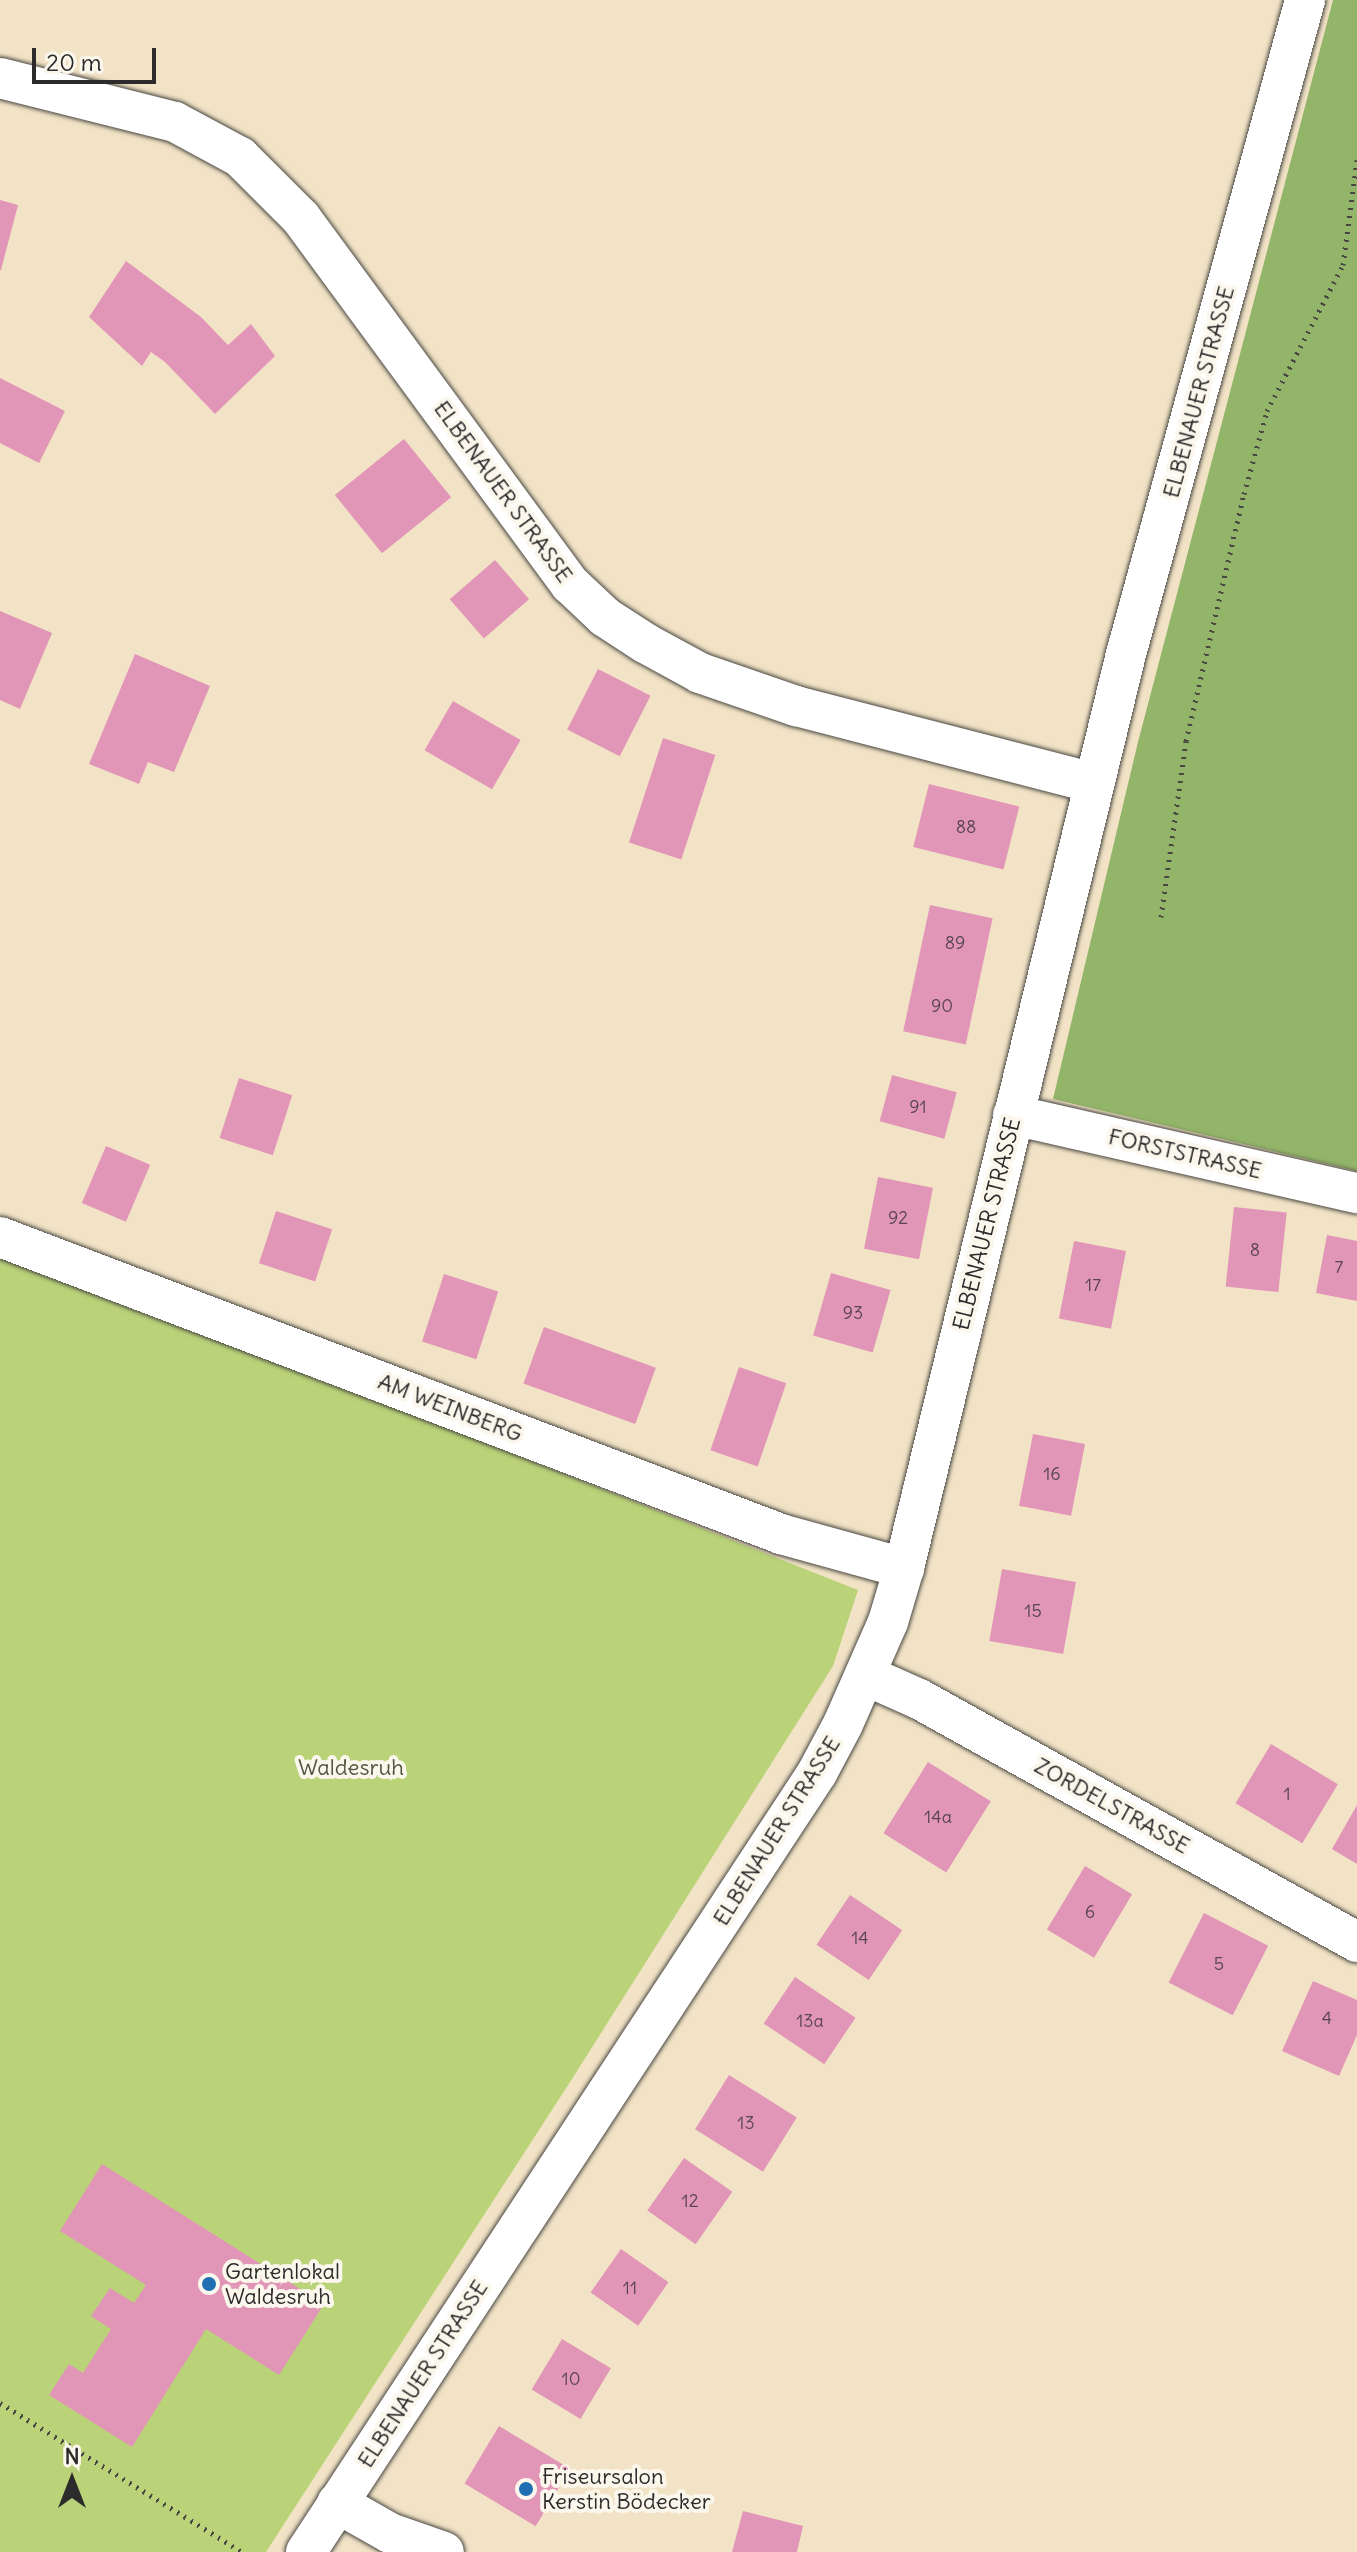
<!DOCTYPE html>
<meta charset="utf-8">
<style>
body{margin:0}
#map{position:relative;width:1357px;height:2552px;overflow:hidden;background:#f2e3c6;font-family:Delius,sans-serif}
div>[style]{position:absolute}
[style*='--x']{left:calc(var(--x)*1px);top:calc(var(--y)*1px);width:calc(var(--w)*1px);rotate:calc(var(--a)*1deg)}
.green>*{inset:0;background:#bad379}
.forest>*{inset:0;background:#93b569}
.building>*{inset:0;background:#e296b7;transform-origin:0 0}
.path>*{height:5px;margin-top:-2.5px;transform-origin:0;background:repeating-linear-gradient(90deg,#494742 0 2px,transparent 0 8px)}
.roads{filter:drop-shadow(0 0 2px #494742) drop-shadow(0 0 2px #494742)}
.minor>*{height:40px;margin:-20px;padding:0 20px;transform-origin:20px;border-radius:20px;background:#fff}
.dots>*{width:22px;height:22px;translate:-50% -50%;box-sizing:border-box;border:4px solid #fbf7ec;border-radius:50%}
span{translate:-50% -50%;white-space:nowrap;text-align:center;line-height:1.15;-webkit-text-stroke:8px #fbf7ec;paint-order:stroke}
.number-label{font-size:18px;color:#59464e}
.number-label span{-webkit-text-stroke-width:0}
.street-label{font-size:22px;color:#2b2b2b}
.park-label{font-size:22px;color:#4f553e}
.poi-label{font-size:22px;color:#2b2b2b}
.left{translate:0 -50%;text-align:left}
.north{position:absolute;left:32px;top:2440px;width:80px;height:80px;-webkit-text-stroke:6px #fbf7ec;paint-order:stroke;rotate:0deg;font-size:22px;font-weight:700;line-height:32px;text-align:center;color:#2b2b2b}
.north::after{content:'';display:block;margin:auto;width:28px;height:36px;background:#2b2b2b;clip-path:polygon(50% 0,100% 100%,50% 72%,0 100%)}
.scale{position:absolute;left:32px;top:48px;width:124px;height:36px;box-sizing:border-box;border:4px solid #2b2b2b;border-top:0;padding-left:10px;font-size:24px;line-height:28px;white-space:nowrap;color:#2b2b2b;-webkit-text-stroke:6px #fbf7ec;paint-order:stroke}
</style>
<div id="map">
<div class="green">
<i style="clip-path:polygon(0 1251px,858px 1590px,833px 1666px,572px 2079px,266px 2552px,0 2552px)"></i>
</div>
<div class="forest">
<i style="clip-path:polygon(1333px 0,1357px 0,1357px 1171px,1053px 1099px,1138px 742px)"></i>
</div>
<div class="building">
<i style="clip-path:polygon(0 200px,18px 205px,1px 270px,0 270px)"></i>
<i style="clip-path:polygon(126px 261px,201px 317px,228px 345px,251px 324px,275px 356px,215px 414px,165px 362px,151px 352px,142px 366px,89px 317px)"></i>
<i style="clip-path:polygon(0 378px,65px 411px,39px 463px,0 443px)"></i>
<i style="left:404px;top:439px;width:75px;height:89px;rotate:51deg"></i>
<i style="left:495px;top:560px;width:52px;height:60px;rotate:49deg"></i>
<i style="clip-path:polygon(0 611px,52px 633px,20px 709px,0 700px)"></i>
<i style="clip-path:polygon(135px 654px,210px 686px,174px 772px,148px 762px,139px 784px,89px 764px)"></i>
<i style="left:598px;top:669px;width:59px;height:68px;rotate:27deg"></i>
<i style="left:453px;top:701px;width:78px;height:57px;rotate:30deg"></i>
<i style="left:663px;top:738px;width:55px;height:110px;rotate:18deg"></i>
<i style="left:929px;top:784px;width:93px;height:65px;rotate:14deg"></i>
<i style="left:930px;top:905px;width:64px;height:129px;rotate:12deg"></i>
<i style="left:892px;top:1075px;width:67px;height:48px;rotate:15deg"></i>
<i style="left:239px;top:1078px;width:56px;height:63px;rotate:18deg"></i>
<i style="left:106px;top:1146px;width:48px;height:62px;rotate:23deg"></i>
<i style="left:878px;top:1177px;width:56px;height:73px;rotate:11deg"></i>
<i style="left:1234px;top:1207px;width:53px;height:80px;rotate:6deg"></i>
<i style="left:276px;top:1211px;width:59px;height:55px;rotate:18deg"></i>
<i style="clip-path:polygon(1327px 1235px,1357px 1241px,1357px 1301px,1316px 1293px)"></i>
<i style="left:1074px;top:1241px;width:53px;height:79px;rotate:11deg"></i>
<i style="left:831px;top:1273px;width:62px;height:65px;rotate:16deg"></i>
<i style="left:444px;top:1274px;width:57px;height:71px;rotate:18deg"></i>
<i style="left:544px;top:1327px;width:119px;height:60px;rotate:20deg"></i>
<i style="left:739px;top:1367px;width:50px;height:88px;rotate:19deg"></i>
<i style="left:1033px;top:1434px;width:53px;height:73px;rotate:11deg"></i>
<i style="left:1002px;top:1569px;width:75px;height:73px;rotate:10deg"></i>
<i style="left:1271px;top:1744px;width:78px;height:69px;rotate:31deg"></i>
<i style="left:928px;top:1762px;width:74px;height:84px;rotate:32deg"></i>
<i style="clip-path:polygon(1357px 1805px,1357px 1864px,1332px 1849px)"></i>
<i style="left:1085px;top:1866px;width:55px;height:74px;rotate:31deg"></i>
<i style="left:850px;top:1895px;width:63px;height:60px;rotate:34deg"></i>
<i style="left:1204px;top:1913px;width:72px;height:78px;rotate:27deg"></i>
<i style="left:795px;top:1977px;width:73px;height:56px;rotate:34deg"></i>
<i style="clip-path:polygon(1313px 1981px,1357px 2000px,1357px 2035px,1339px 2076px,1282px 2051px)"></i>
<i style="left:729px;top:2075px;width:80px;height:64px;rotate:32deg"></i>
<i style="left:684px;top:2158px;width:59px;height:64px;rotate:35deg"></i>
<i style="clip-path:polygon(102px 2164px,324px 2304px,279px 2375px,206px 2329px,132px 2447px,49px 2395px,69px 2364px,83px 2373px,111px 2329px,91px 2316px,110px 2288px,134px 2303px,146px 2285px,60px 2231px)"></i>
<i style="left:621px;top:2249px;width:58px;height:53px;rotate:35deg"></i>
<i style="left:562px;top:2339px;width:57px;height:59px;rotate:31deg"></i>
<i style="left:499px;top:2426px;width:83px;height:67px;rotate:31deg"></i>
<i style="clip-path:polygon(743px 2511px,803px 2526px,797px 2552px,732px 2552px)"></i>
</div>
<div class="path">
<i style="--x:1161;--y:917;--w:178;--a:-81.9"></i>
<i style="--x:1186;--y:741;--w:254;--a:-76.8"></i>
<i style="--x:1244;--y:494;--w:86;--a:-74.5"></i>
<i style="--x:1267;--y:411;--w:165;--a:-62.5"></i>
<i style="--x:1343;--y:265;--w:106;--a:-82.4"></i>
<i style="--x:0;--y:2403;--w:284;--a:31.6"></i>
</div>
<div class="roads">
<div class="minor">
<i style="--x:0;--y:78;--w:180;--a:14.1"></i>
<i style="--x:175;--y:122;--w:74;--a:28.3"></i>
<i style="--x:240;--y:157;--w:86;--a:45"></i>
<i style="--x:301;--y:218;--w:454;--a:53.7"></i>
<i style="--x:570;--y:584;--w:48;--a:43.3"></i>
<i style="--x:605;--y:617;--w:48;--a:33"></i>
<i style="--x:645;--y:643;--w:63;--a:28.6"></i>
<i style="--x:700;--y:673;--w:102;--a:19"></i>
<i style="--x:796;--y:706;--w:307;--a:14.5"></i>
<i style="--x:1013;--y:1115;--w:353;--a:12.8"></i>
<i style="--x:0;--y:1237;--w:836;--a:20.82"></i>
<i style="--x:781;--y:1534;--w:128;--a:15.5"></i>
<i style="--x:865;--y:1675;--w:59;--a:24"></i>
<i style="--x:919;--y:1699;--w:501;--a:29.02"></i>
<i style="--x:337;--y:2503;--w:61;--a:29.5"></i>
<i style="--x:390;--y:2533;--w:57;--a:19.4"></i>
<i style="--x:306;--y:2552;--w:932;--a:-56.74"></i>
<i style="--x:817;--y:1773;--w:55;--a:-62"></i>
<i style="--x:843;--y:1724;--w:111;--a:-66.2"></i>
<i style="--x:888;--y:1622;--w:56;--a:-73.5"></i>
<i style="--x:904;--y:1568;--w:941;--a:-76.35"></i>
<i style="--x:1126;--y:654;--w:678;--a:-74.69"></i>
</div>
</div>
<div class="dots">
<i style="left:209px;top:2284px;background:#1f6fb2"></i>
<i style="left:526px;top:2489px;background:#1f6fb2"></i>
</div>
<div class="number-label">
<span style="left:966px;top:827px">88</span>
<span style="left:955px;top:943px">89</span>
<span style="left:942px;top:1006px">90</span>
<span style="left:918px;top:1107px">91</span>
<span style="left:898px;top:1218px">92</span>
<span style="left:1255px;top:1250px">8</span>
<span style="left:1339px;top:1267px">7</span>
<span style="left:1093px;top:1285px">17</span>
<span style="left:853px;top:1313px">93</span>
<span style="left:1052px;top:1474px">16</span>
<span style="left:1033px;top:1611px">15</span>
<span style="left:1287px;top:1794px">1</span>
<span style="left:938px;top:1817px">14a</span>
<span style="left:1090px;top:1912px">6</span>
<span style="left:860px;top:1938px">14</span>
<span style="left:1219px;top:1964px">5</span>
<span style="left:1327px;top:2018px">4</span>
<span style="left:810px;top:2021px">13a</span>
<span style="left:746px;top:2123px">13</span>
<span style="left:690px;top:2201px">12</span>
<span style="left:630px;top:2288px">11</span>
<span style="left:571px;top:2379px">10</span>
</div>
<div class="street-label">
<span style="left:1199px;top:392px;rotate:-75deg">ELBENAUER STRASSE</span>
<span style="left:503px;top:492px;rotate:54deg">ELBENAUER STRASSE</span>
<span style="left:1185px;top:1154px;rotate:13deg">FORSTSTRASSE</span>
<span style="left:987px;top:1224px;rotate:-76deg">ELBENAUER STRASSE</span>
<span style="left:450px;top:1408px;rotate:21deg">AM WEINBERG</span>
<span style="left:1112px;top:1806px;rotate:29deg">ZORDELSTRASSE</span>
<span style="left:777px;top:1831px;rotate:-58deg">ELBENAUER STRASSE</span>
<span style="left:423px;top:2374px;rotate:-57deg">ELBENAUER STRASSE</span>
</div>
<div class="park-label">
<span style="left:351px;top:1768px">Waldesruh</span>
</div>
<div class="poi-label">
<span class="left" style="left:225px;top:2284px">Gartenlokal<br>Waldesruh</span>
<span class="left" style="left:542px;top:2489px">Friseursalon<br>Kerstin Bödecker</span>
</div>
<div class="north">N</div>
<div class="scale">20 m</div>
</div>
